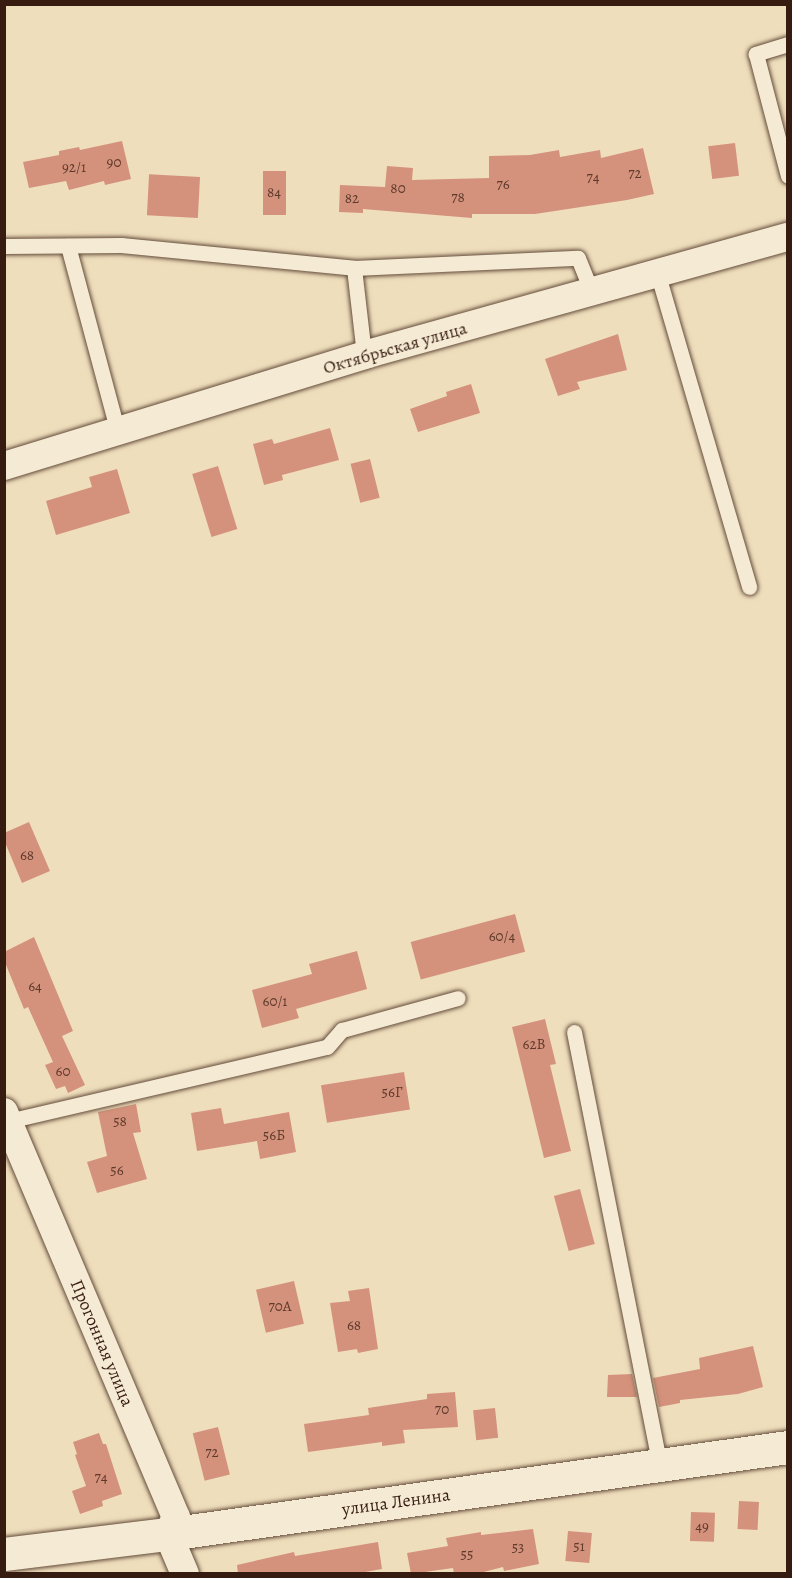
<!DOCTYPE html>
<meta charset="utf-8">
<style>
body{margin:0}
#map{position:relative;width:792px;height:1578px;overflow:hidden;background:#efdebc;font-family:Alegreya,serif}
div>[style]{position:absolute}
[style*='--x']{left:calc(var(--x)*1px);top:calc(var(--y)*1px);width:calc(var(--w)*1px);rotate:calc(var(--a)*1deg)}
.building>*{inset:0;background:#d4927c;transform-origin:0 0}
.roads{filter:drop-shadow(0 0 2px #644c3b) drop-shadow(0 0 2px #644c3b)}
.lane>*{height:15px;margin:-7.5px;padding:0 7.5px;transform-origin:7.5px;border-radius:7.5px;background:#f5ead3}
.street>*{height:28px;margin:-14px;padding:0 14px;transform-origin:14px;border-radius:14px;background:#f5ead3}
.secondary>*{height:33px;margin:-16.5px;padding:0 16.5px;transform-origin:16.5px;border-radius:16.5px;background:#f5ead3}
span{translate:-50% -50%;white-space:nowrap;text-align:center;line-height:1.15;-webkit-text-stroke:4.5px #f5ead3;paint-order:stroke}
.number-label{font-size:15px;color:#5e3a2b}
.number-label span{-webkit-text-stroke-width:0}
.street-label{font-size:18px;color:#361c10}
.frame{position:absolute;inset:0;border:6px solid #361c10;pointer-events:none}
</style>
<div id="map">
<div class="building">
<i style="clip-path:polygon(122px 141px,131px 179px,105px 185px,104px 181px,69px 190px,66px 181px,29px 188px,23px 162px,59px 155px,59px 151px,79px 147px,80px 150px)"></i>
<i style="left:735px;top:143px;width:33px;height:27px;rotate:83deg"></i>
<i style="clip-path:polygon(643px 148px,654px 194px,627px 200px,535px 214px,472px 214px,472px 218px,363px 209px,363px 213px,339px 212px,340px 185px,385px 187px,387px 166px,413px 168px,412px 180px,489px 178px,489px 156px,530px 155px,559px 150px,560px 157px,600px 150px,601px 158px)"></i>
<i style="left:263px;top:171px;width:23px;height:44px"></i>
<i style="left:200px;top:177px;width:41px;height:51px;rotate:93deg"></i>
<i style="clip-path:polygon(618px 334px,627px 370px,577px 382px,580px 389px,558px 396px,545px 359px)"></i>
<i style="clip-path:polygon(471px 384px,480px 413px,418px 432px,410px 409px,447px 396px,446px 392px)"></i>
<i style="clip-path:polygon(330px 428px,339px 460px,282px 475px,283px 480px,264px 485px,253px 444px,272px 439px,274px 444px)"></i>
<i style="left:370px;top:459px;width:40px;height:20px;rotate:76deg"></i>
<i style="left:218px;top:466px;width:66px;height:27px;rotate:73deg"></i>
<i style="clip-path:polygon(117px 469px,130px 513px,56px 535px,46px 501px,92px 487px,89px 477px)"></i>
<i style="clip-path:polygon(29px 822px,50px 871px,22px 883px,4px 840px,4px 833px)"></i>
<i style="left:515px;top:914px;width:39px;height:108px;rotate:75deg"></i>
<i style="clip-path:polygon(34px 937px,73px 1031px,62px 1036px,85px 1085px,68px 1093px,65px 1086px,56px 1089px,45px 1065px,53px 1062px,28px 1007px,24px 1009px,4px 960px,4px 952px)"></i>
<i style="clip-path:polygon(357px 951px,367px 989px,296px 1009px,299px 1018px,262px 1028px,252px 990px,312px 974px,309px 964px)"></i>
<i style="clip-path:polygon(545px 1019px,556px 1064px,550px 1065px,571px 1151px,544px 1158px,512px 1027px)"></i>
<i style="left:404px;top:1072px;width:38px;height:84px;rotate:81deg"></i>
<i style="clip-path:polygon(136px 1104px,141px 1132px,133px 1133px,147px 1179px,97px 1193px,87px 1162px,107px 1156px,98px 1112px)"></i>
<i style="clip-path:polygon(221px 1108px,224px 1124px,289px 1112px,296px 1152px,260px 1159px,257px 1141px,197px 1151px,191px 1113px)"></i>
<i style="left:580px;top:1189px;width:57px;height:27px;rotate:75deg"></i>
<i style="left:294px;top:1281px;width:44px;height:39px;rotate:77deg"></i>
<i style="clip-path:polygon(369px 1288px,378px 1349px,358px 1353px,357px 1349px,338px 1352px,330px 1303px,350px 1301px,348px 1291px)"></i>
<i style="clip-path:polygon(753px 1346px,763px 1387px,738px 1394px,680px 1400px,680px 1403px,659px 1407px,653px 1378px,700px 1369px,699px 1358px)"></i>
<i style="clip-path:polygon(632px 1374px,637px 1397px,607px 1397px,608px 1375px)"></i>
<i style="clip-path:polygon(455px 1392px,458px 1427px,403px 1430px,405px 1443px,382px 1446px,382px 1442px,308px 1452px,304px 1424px,369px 1415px,368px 1408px,427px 1399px,427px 1394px)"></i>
<i style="left:495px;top:1408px;width:30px;height:22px;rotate:84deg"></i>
<i style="left:218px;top:1427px;width:49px;height:26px;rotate:76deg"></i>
<i style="clip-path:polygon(99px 1433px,103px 1444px,106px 1444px,122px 1494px,102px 1501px,103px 1506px,80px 1514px,72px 1491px,86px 1486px,75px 1455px,77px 1454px,73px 1442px)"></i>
<i style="left:739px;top:1501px;width:20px;height:28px;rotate:3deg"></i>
<i style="left:691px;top:1512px;width:24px;height:29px;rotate:2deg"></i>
<i style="clip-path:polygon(533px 1529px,539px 1564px,504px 1571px,503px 1567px,476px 1574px,454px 1574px,453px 1568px,411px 1574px,407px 1553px,448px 1546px,446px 1538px,481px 1532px,481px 1535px)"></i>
<i style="left:568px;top:1531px;width:24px;height:30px;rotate:5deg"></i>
<i style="clip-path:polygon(378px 1542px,382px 1569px,354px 1574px,238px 1574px,237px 1565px,294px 1552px,295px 1556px)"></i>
</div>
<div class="roads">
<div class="lane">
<i style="--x:788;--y:44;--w:34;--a:163"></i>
<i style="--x:756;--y:54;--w:126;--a:75.3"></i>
<i style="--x:4;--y:246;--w:117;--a:-0.5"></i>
<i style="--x:121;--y:245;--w:234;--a:5.6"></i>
<i style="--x:354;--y:268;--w:88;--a:83.4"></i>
<i style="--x:68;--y:246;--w:194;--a:75"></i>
<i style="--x:354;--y:268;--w:224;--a:-2.6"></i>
<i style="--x:578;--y:258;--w:38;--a:68"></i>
<i style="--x:658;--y:275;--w:325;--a:73.7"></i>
<i style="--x:574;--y:1032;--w:441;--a:78.8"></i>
<i style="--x:8;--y:1121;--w:327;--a:-13.1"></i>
<i style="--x:327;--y:1047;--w:23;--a:-49"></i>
<i style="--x:342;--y:1030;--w:120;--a:-15.4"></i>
</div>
<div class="street">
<i style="--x:4;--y:466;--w:377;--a:-17.1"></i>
<i style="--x:364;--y:355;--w:440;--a:-15.6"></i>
<i style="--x:4;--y:1112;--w:440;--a:67"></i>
<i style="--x:176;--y:1517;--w:19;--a:115"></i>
<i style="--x:168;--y:1534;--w:43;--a:67"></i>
</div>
<div class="secondary">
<i style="--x:4;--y:1554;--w:165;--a:-7"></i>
<i style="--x:168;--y:1534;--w:626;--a:-7.99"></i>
</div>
</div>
<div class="number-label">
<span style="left:114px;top:163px">90</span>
<span style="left:74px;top:168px">92/1</span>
<span style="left:635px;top:174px">72</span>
<span style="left:593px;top:178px">74</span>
<span style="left:503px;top:185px">76</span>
<span style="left:398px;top:189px">80</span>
<span style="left:274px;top:193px">84</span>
<span style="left:458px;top:198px">78</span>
<span style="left:352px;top:199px">82</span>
<span style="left:27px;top:856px">68</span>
<span style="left:502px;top:937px">60/4</span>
<span style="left:35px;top:987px">64</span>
<span style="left:275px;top:1002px">60/1</span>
<span style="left:534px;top:1045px">62В</span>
<span style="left:63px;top:1072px">60</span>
<span style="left:392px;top:1093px">56Г</span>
<span style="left:120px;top:1122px">58</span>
<span style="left:274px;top:1136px">56Б</span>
<span style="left:117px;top:1171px">56</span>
<span style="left:280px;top:1307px">70А</span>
<span style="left:354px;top:1326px">68</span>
<span style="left:442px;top:1410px">70</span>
<span style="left:212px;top:1453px">72</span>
<span style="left:101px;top:1478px">74</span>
<span style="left:702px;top:1527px">49</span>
<span style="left:579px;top:1547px">51</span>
<span style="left:518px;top:1548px">53</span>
<span style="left:467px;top:1555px">55</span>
</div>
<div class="street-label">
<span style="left:395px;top:348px;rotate:-16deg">Октябрьская улица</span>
<span style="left:102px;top:1343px;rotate:67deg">Прогонная улица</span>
<span style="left:396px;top:1502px;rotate:-8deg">улица Ленина</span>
</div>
<div class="frame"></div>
</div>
